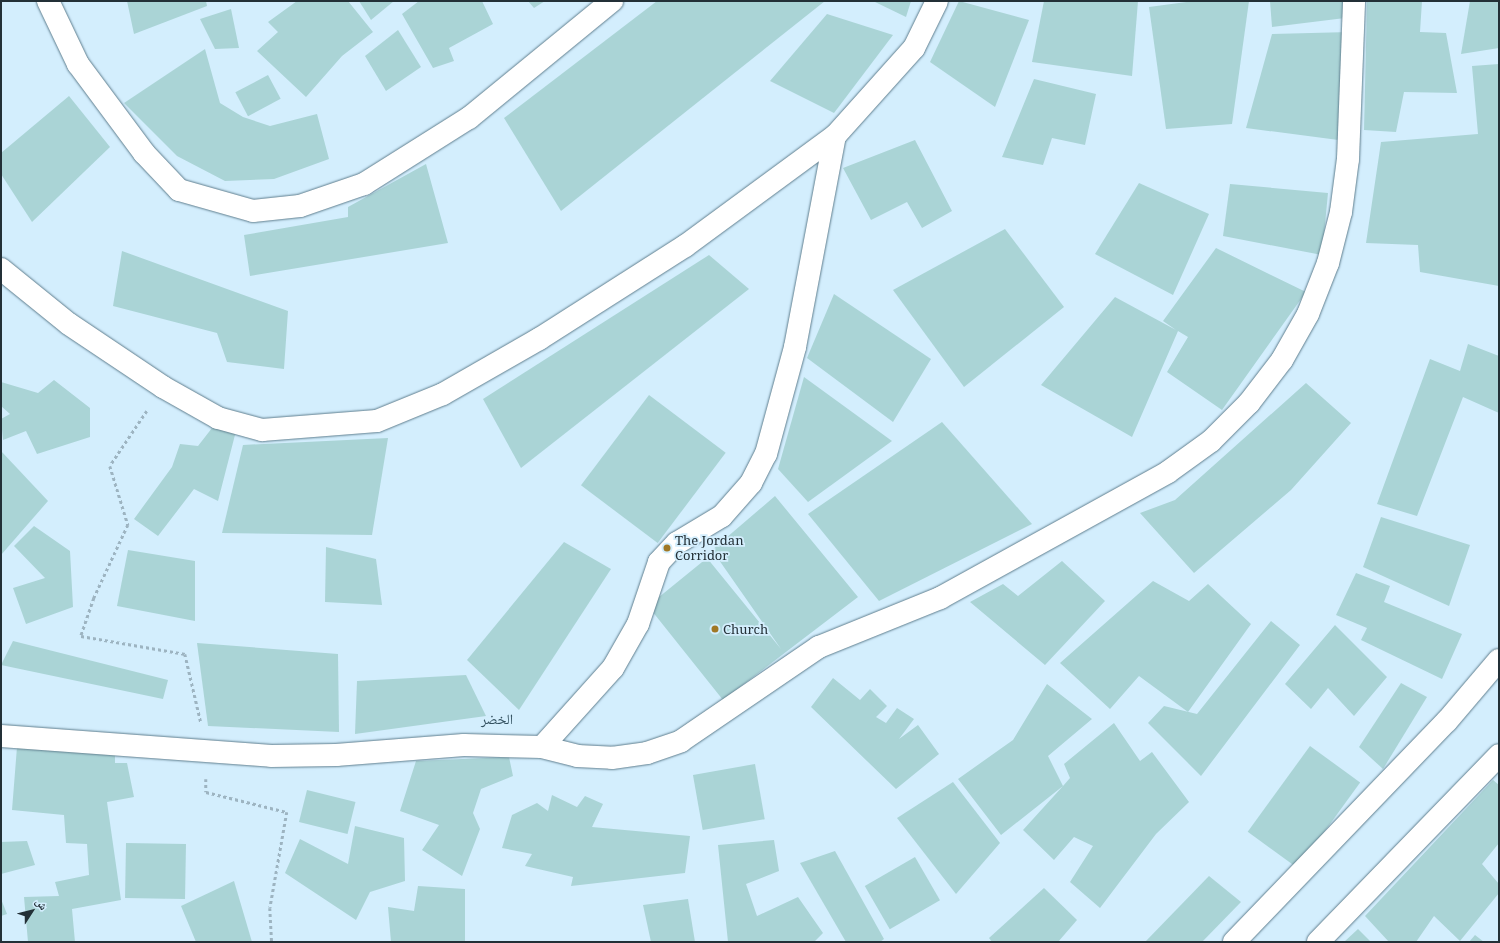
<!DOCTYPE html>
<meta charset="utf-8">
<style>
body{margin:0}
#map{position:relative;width:1500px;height:943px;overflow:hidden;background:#d3eefd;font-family:"Noto Serif","Noto Naskh Arabic",serif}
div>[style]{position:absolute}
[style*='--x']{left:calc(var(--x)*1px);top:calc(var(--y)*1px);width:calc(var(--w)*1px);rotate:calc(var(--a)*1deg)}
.building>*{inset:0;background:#aad4d6;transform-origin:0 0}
.path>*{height:2.5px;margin-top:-1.25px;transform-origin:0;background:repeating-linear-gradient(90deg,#9db4c1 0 3px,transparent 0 6px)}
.roads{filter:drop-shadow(0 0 1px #5f7e8e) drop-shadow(0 0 1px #5f7e8e)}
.minor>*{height:22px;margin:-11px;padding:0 11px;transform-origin:11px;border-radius:11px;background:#fff}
.secondary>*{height:22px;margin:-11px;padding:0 11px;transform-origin:11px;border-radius:11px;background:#fff}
.dots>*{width:11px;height:11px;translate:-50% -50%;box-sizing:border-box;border:2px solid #d3eefd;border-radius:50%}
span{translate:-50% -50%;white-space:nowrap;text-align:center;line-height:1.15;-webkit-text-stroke:3.5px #d3eefd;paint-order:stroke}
.poi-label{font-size:13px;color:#233037}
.left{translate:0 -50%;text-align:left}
.neighbourhood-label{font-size:14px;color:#32505f}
.frame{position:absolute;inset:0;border:2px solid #233037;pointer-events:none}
.north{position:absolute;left:12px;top:891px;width:40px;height:40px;-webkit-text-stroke:3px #d3eefd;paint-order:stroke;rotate:54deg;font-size:11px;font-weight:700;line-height:16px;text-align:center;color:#233037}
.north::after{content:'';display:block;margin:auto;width:14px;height:18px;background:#233037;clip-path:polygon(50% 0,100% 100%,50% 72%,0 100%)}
</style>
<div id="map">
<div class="building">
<i style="clip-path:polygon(127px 1px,206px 1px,207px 6px,134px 34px)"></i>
<i style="clip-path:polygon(297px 1px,348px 1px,373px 32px,342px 56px,306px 97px,257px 51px,278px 32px,268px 22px)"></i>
<i style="clip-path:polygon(359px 1px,394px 1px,371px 20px)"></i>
<i style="clip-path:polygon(419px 1px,482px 1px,493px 24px,449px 48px,454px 61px,433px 68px,402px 14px)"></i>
<i style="clip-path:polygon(528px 1px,545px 1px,534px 8px)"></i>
<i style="clip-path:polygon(657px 1px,825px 1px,561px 211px,504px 118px)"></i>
<i style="clip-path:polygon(873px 1px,911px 1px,906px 17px)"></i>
<i style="clip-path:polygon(959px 1px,1029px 20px,995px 107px,930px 62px)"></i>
<i style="clip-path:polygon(1044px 1px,1138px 1px,1132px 76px,1032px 62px)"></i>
<i style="clip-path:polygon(1194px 1px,1249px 1px,1232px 124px,1166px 129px,1149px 7px)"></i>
<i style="clip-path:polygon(1270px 1px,1344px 1px,1345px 18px,1272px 27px)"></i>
<i style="clip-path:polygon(1367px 1px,1422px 1px,1420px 32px,1446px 33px,1457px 93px,1404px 92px,1396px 132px,1364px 130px)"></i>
<i style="clip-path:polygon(1470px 1px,1499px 1px,1499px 48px,1461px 54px)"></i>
<i style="clip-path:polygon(231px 9px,239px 48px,215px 49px,200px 19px)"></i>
<i style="clip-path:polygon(827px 14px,893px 35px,834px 113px,770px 81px)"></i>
<i style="clip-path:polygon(398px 30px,421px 67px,386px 91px,365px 56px)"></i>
<i style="clip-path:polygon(1350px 32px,1346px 141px,1246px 128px,1272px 34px)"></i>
<i style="clip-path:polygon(205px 49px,220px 103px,243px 117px,270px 126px,317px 114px,329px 159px,274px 179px,225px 181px,177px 156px,124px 103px)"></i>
<i style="clip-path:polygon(1499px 64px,1499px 286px,1420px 272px,1418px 245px,1366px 243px,1381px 142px,1478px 134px,1472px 66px)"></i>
<i style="left:268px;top:75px;width:27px;height:37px;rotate:62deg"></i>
<i style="clip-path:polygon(1034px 79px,1096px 94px,1085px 145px,1052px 138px,1043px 165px,1002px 157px)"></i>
<i style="clip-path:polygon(69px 96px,110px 147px,32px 222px,1px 174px,1px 153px)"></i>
<i style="clip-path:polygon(915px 140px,952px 211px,922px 228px,907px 202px,871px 220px,843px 168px)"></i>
<i style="clip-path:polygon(426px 164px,448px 243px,250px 276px,244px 235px,348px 217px,348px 207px)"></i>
<i style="clip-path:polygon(1139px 183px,1209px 214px,1173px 295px,1095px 254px)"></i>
<i style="clip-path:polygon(1230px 184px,1328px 193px,1322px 255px,1223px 236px)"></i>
<i style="clip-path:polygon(1005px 229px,1064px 307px,964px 387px,893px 290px)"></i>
<i style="clip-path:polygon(1216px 248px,1306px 292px,1222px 410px,1167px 372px,1188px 337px,1178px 331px,1132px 437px,1041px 385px,1115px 297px,1176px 330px,1163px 321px)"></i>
<i style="clip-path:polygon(122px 251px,288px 311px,284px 369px,227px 362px,217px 333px,113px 306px)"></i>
<i style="clip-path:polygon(709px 255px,749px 289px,521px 468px,483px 399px)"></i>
<i style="clip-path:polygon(834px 294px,931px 359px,893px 422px,807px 358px)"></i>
<i style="clip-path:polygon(1468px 344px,1499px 356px,1499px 413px,1463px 397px,1417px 516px,1377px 504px,1430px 359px,1460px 371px)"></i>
<i style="clip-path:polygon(804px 377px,892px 441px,808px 502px,778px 469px)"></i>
<i style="clip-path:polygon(54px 380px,90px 408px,90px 437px,37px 454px,26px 431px,3px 440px,1px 419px,10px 414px,1px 406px,1px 382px,38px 393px)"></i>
<i style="clip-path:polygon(1306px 383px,1351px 423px,1291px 490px,1194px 573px,1140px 513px,1175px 500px)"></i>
<i style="left:649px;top:395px;width:96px;height:113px;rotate:37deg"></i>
<i style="clip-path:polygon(942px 422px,1032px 524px,879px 601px,808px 514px)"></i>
<i style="clip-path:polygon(212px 428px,236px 431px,218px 501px,194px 489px,158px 536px,134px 519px,172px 467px,180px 444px,198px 446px)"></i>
<i style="clip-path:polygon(388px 438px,372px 535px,222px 533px,243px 445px)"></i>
<i style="clip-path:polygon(1px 451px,48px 501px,1px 555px)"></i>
<i style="clip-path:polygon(775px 496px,858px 597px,723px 700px,648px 606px,707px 558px,781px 649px,712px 550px)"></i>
<i style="clip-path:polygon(1381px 517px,1470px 545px,1449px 606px,1363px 567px)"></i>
<i style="clip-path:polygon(34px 526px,70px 551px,73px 607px,26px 624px,13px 588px,45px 578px,14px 546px)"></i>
<i style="clip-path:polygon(564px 542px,611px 569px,519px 710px,467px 660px)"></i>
<i style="clip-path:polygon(326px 547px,376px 559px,382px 605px,325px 602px)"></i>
<i style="clip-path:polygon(128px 550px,195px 561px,195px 621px,117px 606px)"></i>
<i style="clip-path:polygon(1062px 561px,1105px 601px,1045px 665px,970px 602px,1003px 584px,1018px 596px)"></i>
<i style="clip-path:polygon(1356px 573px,1390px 586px,1384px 602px,1462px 634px,1442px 679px,1361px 640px,1367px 628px,1336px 615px)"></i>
<i style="clip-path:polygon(1153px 581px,1189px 601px,1208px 584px,1251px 624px,1188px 712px,1139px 676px,1110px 709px,1060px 663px)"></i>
<i style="clip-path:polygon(1271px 621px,1300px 645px,1201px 776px,1148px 723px,1164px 706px,1197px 714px)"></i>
<i style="clip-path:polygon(1335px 625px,1387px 677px,1354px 716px,1328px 688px,1311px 709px,1285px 684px)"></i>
<i style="clip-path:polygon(13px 641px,168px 680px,163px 699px,1px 665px)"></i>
<i style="clip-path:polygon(197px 643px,338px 654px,339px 732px,208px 726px)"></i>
<i style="clip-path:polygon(466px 675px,486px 716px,355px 734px,357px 681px)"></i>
<i style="clip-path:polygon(833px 678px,860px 700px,870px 689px,887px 706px,876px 717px,886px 723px,897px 708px,914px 719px,899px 739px,918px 725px,939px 754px,896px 789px,811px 707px)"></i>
<i style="clip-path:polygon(1401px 683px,1427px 697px,1383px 769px,1359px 747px)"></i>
<i style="clip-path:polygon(1047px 684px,1092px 719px,1048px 756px,1063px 786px,1070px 778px,1064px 764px,1114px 723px,1140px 761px,1152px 752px,1189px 802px,1156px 834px,1100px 908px,1070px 882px,1093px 846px,1074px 837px,1054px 860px,1023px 830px,1063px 786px,1001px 835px,958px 779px,1013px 740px)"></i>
<i style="left:1310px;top:746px;width:62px;height:106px;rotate:36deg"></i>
<i style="clip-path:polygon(17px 747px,115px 750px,115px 763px,127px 763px,134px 797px,107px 802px,121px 900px,72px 909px,75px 942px,28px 942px,24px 897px,59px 896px,55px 882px,89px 875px,87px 844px,66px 843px,64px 815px,12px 810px)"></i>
<i style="clip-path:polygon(509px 757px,513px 776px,481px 789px,473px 813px,480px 829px,462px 876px,422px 850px,439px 825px,400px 811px,416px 761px)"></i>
<i style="left:755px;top:764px;width:56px;height:63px;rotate:80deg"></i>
<i style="clip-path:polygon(1493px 780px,1499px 785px,1499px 843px,1482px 864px,1499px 884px,1499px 893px,1460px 941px,1434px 916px,1416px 942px,1389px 942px,1365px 916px)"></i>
<i style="clip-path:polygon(953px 782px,1000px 843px,956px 894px,897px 818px)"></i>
<i style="left:307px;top:790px;width:50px;height:33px;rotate:14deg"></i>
<i style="clip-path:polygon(552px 795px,577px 807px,585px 796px,603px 804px,592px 827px,690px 836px,685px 873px,571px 886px,573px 877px,525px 866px,532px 854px,502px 848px,512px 815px,537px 803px,548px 811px)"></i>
<i style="clip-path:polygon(355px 826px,404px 838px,405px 881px,370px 892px,356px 920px,285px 873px,300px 839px,348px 864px)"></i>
<i style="clip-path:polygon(774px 840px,779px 871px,746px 884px,757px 916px,798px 897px,823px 933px,814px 942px,728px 942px,718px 845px)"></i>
<i style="clip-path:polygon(27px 841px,35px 865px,1px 874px,1px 842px)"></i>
<i style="left:126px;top:843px;width:60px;height:55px;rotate:1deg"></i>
<i style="clip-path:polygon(835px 851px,884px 939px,880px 942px,846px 942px,800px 863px)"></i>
<i style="left:915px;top:857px;width:50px;height:58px;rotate:60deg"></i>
<i style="clip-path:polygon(1209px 876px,1241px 902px,1202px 942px,1145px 942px)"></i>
<i style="clip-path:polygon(234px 881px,252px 942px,196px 942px,181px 906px)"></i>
<i style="clip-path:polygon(418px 886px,465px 889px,465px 942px,391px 942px,388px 907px,414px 911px)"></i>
<i style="clip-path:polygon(1044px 888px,1077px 920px,1058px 942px,992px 942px,989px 938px)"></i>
<i style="clip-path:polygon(1px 899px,7px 914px,1px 916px)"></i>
<i style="clip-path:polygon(688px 899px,695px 942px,651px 942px,643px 905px)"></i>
<i style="clip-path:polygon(1358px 929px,1371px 942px,1344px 942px)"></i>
<i style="clip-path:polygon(1475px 935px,1484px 942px,1469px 942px)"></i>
</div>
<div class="path">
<i style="--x:147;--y:411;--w:66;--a:123.9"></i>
<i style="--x:110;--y:466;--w:62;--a:73"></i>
<i style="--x:128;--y:525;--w:81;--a:115"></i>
<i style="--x:94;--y:598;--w:40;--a:108.9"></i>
<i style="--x:81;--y:636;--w:106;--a:9.8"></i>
<i style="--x:185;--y:654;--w:71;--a:76.9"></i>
<i style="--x:206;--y:779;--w:13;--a:90"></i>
<i style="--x:206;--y:792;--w:83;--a:13.9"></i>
<i style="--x:287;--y:812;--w:97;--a:100"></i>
<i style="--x:270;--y:908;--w:34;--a:87"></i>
</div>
<div class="roads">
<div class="minor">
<i style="--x:48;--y:1;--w:70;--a:64.5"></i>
<i style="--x:78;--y:64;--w:111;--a:53.4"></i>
<i style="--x:144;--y:153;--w:51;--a:46.6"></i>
<i style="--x:179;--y:190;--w:77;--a:15.8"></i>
<i style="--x:253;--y:211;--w:47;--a:-6.1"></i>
<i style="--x:300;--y:206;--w:68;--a:-19"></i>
<i style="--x:364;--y:184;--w:124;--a:-32.2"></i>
<i style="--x:469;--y:118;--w:185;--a:-39.3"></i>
<i style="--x:1;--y:269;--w:87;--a:39"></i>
<i style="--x:69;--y:324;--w:113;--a:33.8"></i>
<i style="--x:163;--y:387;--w:63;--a:29.4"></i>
<i style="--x:218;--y:418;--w:46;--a:15.3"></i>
<i style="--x:262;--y:430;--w:115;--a:-4.5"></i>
<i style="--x:377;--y:421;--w:71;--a:-22.2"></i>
<i style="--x:443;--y:394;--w:111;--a:-29.8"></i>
<i style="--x:539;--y:339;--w:173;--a:-32.5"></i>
<i style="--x:685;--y:246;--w:186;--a:-36.3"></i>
<i style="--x:835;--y:136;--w:118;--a:-48.1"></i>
<i style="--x:914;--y:48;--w:52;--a:-63.9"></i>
<i style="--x:1;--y:736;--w:271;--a:4.2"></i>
<i style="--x:271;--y:756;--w:65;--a:-0.9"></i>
<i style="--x:336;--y:755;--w:128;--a:-4.5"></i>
<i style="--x:464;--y:745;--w:78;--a:1.5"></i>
<i style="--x:542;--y:747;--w:36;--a:14"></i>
<i style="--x:577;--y:756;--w:35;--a:3"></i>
<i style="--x:612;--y:758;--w:35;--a:-8"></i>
<i style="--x:647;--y:753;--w:36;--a:-19"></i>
<i style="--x:681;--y:741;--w:167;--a:-34.3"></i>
<i style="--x:819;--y:647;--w:131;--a:-22"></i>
<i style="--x:940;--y:598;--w:260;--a:-28.9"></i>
<i style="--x:1168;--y:472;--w:53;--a:-35.8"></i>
<i style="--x:1211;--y:441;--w:54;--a:-45"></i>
<i style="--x:1249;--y:403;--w:54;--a:-52.5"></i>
<i style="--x:1282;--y:360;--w:53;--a:-60.5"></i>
<i style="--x:1308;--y:314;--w:55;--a:-68.6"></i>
<i style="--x:1328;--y:263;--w:53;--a:-75.7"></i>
<i style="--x:1341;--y:212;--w:53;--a:-82.5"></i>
<i style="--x:1348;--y:159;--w:158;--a:-87.8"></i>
<i style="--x:542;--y:747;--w:106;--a:-48.1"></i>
<i style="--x:613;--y:668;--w:51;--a:-60.4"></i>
<i style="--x:638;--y:624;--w:65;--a:-71.3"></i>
<i style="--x:659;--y:562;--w:26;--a:-47"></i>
<i style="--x:677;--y:543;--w:52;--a:-31"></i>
<i style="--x:722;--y:516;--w:44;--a:-48.7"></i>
<i style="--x:751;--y:483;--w:33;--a:-63"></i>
<i style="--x:766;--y:454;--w:111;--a:-74.8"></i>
<i style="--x:795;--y:347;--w:215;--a:-79.3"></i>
</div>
<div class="secondary">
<i style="--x:1234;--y:942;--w:307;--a:-46.1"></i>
<i style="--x:1447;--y:721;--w:80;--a:-49.6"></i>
<i style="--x:1318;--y:942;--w:260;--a:-45.9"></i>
</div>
</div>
<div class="dots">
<i style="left:667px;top:548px;background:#a07826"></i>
<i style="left:715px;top:629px;background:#a07826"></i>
</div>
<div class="poi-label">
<span class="left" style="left:675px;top:548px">The Jordan<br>Corridor</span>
<span class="left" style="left:723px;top:629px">Church</span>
</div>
<div class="neighbourhood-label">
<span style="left:497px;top:719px">الخضر</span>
</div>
<div class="frame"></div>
<div class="north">ش</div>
</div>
